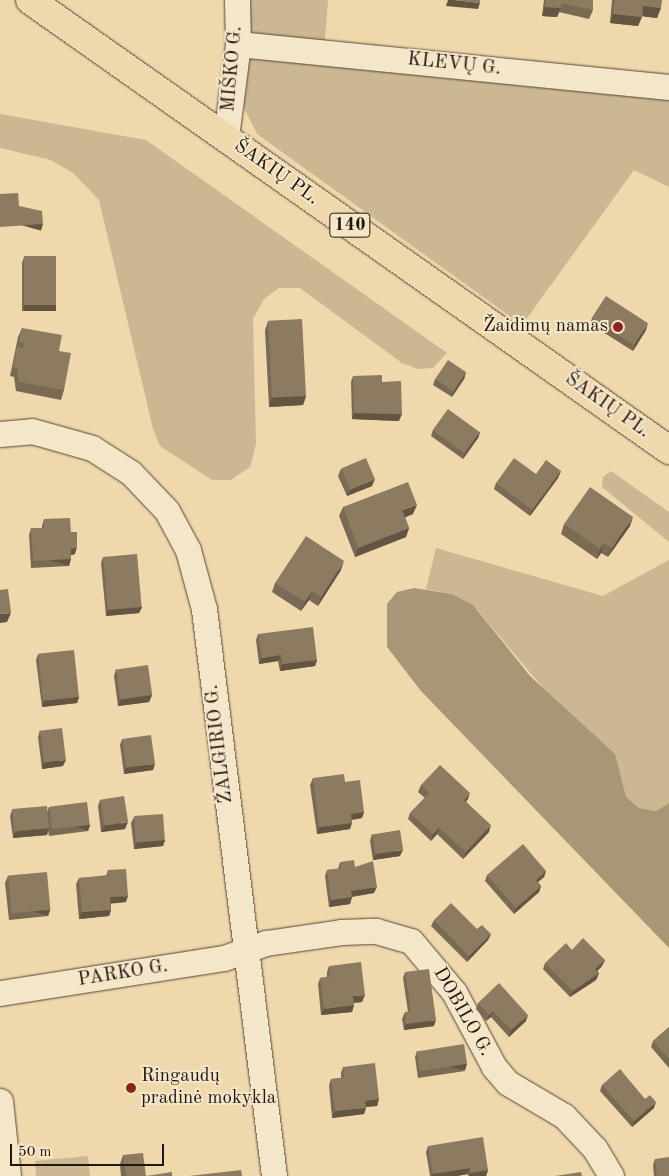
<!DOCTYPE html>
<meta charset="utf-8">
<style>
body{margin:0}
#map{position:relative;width:669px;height:1176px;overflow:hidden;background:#eed8ac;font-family:"Old Standard TT",serif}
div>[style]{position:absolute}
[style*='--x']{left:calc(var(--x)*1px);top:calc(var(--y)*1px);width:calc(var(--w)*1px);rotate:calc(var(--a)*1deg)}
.green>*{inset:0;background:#cbb791}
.water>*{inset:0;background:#a89676}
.roads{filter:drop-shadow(0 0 1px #544636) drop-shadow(0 0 1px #544636)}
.minor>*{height:25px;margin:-12.5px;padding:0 12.5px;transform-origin:12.5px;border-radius:12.5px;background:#f4e6c9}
.primary>*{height:28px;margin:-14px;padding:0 14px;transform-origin:14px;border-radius:14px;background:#eed8ac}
.wall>*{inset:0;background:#786a53}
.shaded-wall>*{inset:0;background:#625643;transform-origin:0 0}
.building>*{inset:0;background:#8c7b60;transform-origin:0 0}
.dots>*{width:14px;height:14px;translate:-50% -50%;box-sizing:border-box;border:2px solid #f4e6c9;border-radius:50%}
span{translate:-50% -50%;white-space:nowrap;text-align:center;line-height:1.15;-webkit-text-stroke:4px #f4e6c9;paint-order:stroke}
.shield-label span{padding:1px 4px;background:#f4e6c9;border:1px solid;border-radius:4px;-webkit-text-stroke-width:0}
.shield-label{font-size:18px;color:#21160e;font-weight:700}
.street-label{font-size:19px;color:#21160e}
.poi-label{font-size:19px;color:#21160e}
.right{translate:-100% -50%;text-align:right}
.left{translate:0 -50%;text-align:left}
.scale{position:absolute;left:10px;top:1144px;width:154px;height:22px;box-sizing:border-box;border:2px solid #21160e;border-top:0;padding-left:6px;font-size:15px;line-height:18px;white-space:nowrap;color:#21160e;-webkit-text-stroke:4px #f4e6c9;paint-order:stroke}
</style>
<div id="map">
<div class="green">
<i style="clip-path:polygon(246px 0,328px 0,323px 65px,669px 99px,669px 187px,634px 170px,522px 325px,257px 134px,244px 108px)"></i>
<i style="clip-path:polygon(0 114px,146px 140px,447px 353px,433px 368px,418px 369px,402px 363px,300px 288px,279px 288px,264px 299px,253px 319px,256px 444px,250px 467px,231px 480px,212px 480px,160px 446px,153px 429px,99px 200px,73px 173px,51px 160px,0 148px)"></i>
<i style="clip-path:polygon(611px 471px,669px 512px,669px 542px,602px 487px,603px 477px)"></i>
<i style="clip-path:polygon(436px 548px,603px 596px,669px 560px,669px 803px,656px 811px,639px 808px,626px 797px,621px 780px,473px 605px,452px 594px,426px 589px)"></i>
<i style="clip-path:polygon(88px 1156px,90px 1176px,36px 1176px,35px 1161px)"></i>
</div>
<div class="water">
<i style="clip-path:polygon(414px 588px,452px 594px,473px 605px,530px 676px,615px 754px,626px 797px,639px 808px,656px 811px,669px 803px,669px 948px,421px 691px,387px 647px,387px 604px,397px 592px)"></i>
</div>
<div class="roads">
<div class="minor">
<i style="--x:238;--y:44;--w:433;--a:5.7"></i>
<i style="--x:226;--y:137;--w:94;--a:-82.6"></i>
<i style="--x:238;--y:44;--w:44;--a:-91.3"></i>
<i style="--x:0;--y:434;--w:32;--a:-5"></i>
<i style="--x:32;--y:431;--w:62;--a:15.8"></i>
<i style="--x:92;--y:448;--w:46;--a:32.7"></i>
<i style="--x:131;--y:473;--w:52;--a:46.5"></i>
<i style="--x:167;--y:511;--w:44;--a:61.7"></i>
<i style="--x:188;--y:550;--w:61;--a:74.8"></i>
<i style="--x:204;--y:609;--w:571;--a:82.96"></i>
<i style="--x:0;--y:993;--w:227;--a:-8.9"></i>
<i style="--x:224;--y:958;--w:45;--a:-19.7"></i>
<i style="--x:266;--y:943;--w:76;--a:-8.3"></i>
<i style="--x:341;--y:932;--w:35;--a:-2"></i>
<i style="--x:376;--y:931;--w:36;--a:16"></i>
<i style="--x:411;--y:941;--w:67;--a:49.9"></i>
<i style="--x:454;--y:992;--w:85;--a:61.9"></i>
<i style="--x:494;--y:1067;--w:21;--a:49"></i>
<i style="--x:508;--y:1083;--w:65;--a:30.5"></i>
<i style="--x:564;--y:1116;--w:45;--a:46.8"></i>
<i style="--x:595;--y:1149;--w:31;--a:59"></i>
<i style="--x:0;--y:1101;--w:75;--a:83.9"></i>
</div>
<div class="primary">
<i style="--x:30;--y:0;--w:782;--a:35.15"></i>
</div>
</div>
<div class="wall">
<i style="clip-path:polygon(544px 0,593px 0,593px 10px,589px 19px,559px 12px,557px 17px,542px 16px)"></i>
<i style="clip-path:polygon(612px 0,662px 0,657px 18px,642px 16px,638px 26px,610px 23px)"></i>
<i style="clip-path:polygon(24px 257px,54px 311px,22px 311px,22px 263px)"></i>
<i style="clip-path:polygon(592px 318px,646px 330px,633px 351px,590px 324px)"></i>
<i style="clip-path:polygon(268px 321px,306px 396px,303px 405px,269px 407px,265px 330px)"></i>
<i style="clip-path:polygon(22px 328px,59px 351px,64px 390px,61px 400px,16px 391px,14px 377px,10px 376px,18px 337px)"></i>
<i style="clip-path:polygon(466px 372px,464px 379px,452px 397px,433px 385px,435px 379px)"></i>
<i style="clip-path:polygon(353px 376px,382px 382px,399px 421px,352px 419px,351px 382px)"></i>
<i style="clip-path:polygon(433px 430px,480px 432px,478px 438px,463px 459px,431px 436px)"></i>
<i style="clip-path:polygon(341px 469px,372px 486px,347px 496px,338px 476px)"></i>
<i style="clip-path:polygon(561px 471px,558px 478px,530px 516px,494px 489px,496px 483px,536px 474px)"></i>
<i style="clip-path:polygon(343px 507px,413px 514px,405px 517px,409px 528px,406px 537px,355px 557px,339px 516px)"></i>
<i style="clip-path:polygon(44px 519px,71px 532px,75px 554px,71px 555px,69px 566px,31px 568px,29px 535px,31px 528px,42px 528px,42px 526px)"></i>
<i style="clip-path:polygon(564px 524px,630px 526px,608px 557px,601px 553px,597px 559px,561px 534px)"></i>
<i style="clip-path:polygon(103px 557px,142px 607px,139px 613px,106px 616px,101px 563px)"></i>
<i style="clip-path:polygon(341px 570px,318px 606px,309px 600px,301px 611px,272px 592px,275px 583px)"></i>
<i style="clip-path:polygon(258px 634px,317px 660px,315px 666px,280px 671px,278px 661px,259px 664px,256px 640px)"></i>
<i style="clip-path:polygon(38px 654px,79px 697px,77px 703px,42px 707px,36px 660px)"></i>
<i style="clip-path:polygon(116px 669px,152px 695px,149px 702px,118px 706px,114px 676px)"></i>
<i style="clip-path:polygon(40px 730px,63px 766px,42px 769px,38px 737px)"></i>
<i style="clip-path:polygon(122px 739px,153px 770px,124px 774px,120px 745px)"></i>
<i style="clip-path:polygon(313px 778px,345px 782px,364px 812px,362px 818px,352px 820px,350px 829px,317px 834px,310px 785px)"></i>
<i style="clip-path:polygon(421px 785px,468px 799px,466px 801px,489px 832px,463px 859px,437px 834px,431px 841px,408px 819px,410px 813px,425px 798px,418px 792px)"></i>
<i style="clip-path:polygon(100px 800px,125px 829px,101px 832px,98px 806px)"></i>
<i style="clip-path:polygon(49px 807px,90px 825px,88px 831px,49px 836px,48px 830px,47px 835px,13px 838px,10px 816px,12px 810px,47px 812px)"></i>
<i style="clip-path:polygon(134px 817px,165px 840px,163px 846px,134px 849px,131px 823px)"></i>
<i style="clip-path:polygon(372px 834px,400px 856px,373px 860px,370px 841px)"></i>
<i style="clip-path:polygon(340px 862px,355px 867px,374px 893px,352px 897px,350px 904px,329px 907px,325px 876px,327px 870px,338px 869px)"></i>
<i style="clip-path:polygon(108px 870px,126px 902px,111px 903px,111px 910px,109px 916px,79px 919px,76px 884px,79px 878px,106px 876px)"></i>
<i style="clip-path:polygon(546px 871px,544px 877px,538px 882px,541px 886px,539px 892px,514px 914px,485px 881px,487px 875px)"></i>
<i style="clip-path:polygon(8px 876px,50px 910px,48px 916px,9px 920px,5px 883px)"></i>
<i style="clip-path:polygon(434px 920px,477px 929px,491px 934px,488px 940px,467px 962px,431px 926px)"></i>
<i style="clip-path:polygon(572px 950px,605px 960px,602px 966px,597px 971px,599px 973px,596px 980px,570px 997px,543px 969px,545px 963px)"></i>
<i style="clip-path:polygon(329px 966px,362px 1002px,354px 1003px,354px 1005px,352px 1012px,321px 1015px,318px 984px,320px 978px,327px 977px,327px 972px)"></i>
<i style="clip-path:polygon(405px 972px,434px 1026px,404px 1030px,402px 1019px,405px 1012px,408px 1012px,403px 978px)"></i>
<i style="clip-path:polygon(478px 1003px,526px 1021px,509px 1037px,491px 1017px,486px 1021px,476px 1009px)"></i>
<i style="clip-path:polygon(669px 1027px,669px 1068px,651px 1047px,653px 1041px)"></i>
<i style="clip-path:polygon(417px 1051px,465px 1071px,418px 1078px,415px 1057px)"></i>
<i style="clip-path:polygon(343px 1067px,379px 1099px,377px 1106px,366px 1107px,364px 1114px,332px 1118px,329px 1085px,331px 1079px,341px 1078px,341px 1073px)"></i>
<i style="clip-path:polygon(602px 1085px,645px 1099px,654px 1108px,632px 1127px,600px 1091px)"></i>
<i style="clip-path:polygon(428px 1146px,488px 1170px,486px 1176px,468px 1176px,468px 1174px,457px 1176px,430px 1176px,426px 1152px)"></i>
<i style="clip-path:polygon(123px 1155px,146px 1176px,172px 1176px,121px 1176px,120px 1164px)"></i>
<i style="clip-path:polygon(655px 1159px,669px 1176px,654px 1176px,653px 1165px)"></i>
</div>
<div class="shaded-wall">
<i style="clip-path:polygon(448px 0,455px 0,480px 3px,478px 9px,446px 6px)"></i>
<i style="clip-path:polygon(643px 6px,661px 8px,657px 18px,640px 16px)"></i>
<i style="clip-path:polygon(545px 7px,561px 8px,557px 17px,542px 16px)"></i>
<i style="clip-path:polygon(613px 14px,642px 17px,638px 26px,610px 23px)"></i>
<i style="left:43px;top:224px;width:7px;height:43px;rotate:106deg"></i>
<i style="left:24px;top:305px;width:32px;height:6px"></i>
<i style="clip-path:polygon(648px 323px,646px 330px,633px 351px,635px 344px)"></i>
<i style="clip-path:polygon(466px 372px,464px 379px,452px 397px,454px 391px)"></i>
<i style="clip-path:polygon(306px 396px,303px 405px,269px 407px,272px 397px)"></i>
<i style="clip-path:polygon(354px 413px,402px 414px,399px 421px,352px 419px)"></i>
<i style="clip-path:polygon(480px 432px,478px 438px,463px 459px,465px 453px)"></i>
<i style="clip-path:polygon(561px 471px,558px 478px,530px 516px,532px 510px)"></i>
<i style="clip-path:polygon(375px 479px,372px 486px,347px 496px,350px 490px)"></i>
<i style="clip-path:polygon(417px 505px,413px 514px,399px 520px,402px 510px)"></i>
<i style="clip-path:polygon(633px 517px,630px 526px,608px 557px,612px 548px)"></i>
<i style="clip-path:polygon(409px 528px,406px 537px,355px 557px,358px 548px)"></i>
<i style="clip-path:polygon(604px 543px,601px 553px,597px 559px,600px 549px)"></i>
<i style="clip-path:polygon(77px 547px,75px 554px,68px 556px,71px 549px)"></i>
<i style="left:71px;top:559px;width:7px;height:38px;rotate:106deg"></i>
<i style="clip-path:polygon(344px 561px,341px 570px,318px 606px,321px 597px)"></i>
<i style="clip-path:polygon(312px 591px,309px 600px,301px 611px,305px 602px)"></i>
<i style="clip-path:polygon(142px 607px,139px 613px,106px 616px,108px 610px)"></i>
<i style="clip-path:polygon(11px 613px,7px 622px,0 623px,0 614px)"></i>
<i style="clip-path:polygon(281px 655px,278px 661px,259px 664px,262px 658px)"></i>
<i style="clip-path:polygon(317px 660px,315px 666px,280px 671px,282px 664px)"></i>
<i style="clip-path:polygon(152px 695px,149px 702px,118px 706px,120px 700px)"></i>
<i style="clip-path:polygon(79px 697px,77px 703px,42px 707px,44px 701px)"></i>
<i style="clip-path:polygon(66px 760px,63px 766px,42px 769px,44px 762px)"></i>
<i style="clip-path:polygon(155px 764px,153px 770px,124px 774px,126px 767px)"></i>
<i style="clip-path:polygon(470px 793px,468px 799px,462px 806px,464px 800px)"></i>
<i style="clip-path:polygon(364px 812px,362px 818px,349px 820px,351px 814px)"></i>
<i style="clip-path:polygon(128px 822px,125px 829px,101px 832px,104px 826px)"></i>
<i style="clip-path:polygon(352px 823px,350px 829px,317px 834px,319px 827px)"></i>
<i style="left:90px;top:825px;width:6px;height:39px;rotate:108deg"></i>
<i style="clip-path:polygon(491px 825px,489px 832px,463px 859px,466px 852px)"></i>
<i style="clip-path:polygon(49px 828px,47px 835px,13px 838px,15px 832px)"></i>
<i style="clip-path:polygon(439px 828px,437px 834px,431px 841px,433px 834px)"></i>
<i style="clip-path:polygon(165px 840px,163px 846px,134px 849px,137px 843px)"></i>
<i style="clip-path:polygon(403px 850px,400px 856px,373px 860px,375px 854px)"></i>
<i style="clip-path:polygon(546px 871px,544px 877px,533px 886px,536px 880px)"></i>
<i style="clip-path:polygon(541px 886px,539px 892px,514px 914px,516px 908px)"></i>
<i style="clip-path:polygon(377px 887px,374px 893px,349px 897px,351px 891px)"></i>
<i style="clip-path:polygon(128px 896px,126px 902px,108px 904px,110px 897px)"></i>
<i style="clip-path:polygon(352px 897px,350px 904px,329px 907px,331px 900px)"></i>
<i style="left:50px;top:910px;width:6px;height:39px;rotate:108deg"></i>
<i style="clip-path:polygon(111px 910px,109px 916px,79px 919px,82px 912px)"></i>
<i style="clip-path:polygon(491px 934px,488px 940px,467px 962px,469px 956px)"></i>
<i style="clip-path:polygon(605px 960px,602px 966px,593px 976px,595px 969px)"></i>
<i style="clip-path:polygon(599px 973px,596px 980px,570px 997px,573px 991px)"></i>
<i style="clip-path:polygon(365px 995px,362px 1002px,350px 1003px,353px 996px)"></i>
<i style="clip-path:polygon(354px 1005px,352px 1012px,321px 1015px,324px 1009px)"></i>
<i style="clip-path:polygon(493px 1011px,491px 1017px,486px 1021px,489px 1015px)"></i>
<i style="clip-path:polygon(528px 1015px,526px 1021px,509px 1037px,511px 1030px)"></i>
<i style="clip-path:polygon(436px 1020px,434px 1026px,404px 1030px,406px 1024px)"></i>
<i style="left:467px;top:1064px;width:7px;height:48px;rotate:106deg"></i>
<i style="clip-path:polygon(379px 1099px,377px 1106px,363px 1107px,365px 1101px)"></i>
<i style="clip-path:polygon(656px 1102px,654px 1108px,632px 1127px,634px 1121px)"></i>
<i style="clip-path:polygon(366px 1108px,364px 1114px,332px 1118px,335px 1111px)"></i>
<i style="clip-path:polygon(470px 1168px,468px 1174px,457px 1176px,432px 1176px,433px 1174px)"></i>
<i style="clip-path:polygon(488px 1170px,486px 1176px,470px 1176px,471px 1173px)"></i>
</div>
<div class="building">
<i style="clip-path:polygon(455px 0,480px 0,480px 3px)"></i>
<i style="clip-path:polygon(546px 0,593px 0,593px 10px,561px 3px,561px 8px,545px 7px)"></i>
<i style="clip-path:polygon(615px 0,662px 0,661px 8px,643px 6px,642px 17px,613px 14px)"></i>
<i style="clip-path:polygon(18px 193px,19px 206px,42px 211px,43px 224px,0 227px,0 194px)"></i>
<i style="left:56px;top:256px;width:49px;height:32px;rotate:90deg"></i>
<i style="left:606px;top:296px;width:50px;height:26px;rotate:33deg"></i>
<i style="left:302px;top:319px;width:77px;height:34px;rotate:87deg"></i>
<i style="clip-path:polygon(22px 328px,62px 335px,59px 351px,71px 353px,64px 390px,19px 382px,17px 368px,13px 367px,17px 347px,23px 348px,24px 343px,19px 342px)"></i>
<i style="left:448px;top:360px;width:22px;height:23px;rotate:34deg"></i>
<i style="clip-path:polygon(382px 375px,382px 382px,401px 381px,402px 414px,354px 413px,353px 376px)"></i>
<i style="left:448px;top:409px;width:39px;height:26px;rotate:36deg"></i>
<i style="left:366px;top:458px;width:23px;height:27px;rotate:67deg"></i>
<i style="clip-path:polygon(514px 458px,536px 474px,546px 460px,561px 471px,532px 510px,496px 483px)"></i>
<i style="clip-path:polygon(408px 482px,417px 505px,402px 510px,409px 528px,358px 548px,343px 507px)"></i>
<i style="clip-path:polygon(590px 487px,633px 517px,612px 548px,604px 543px,600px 549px,564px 524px)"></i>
<i style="clip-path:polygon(70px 518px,71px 532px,77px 532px,77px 547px,71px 549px,71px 559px,33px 561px,31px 528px,44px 528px,44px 519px)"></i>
<i style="clip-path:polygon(306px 536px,344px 561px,321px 597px,312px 591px,305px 602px,275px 583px)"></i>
<i style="left:137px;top:554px;width:53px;height:34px;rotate:85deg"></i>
<i style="clip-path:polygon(8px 589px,11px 613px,0 614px,0 590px)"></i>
<i style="clip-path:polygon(313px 627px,317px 660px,282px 664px,281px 655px,262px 658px,258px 634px)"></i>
<i style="left:74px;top:650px;width:47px;height:36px;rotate:84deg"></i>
<i style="left:148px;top:665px;width:30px;height:32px;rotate:82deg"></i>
<i style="left:62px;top:728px;width:32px;height:22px;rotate:83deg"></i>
<i style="left:151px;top:735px;width:29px;height:29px;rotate:82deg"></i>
<i style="clip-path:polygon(440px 765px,470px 793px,464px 800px,491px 825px,466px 852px,439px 828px,433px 834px,410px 813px,429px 793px,421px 785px)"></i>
<i style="clip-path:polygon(344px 774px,345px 782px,360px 780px,364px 812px,351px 814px,352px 823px,319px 827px,313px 778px)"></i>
<i style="left:124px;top:796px;width:26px;height:24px;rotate:81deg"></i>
<i style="left:87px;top:802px;width:23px;height:38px;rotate:83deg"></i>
<i style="left:47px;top:806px;width:22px;height:35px;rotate:85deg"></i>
<i style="left:163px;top:814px;width:26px;height:29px;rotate:86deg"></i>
<i style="left:400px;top:830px;width:20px;height:28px;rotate:81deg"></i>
<i style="clip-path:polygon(523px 844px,546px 871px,536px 880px,541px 886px,516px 908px,487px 875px)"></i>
<i style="clip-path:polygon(354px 860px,355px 867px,373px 861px,377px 887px,351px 891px,352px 897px,331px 900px,327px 870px,341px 868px,340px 862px)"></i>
<i style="clip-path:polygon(126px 869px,128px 896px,110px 897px,111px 910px,82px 912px,79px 878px,108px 875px,108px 870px)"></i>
<i style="left:47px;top:872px;width:38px;height:39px;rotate:85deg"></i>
<i style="clip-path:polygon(451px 903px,477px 929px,482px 925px,491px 934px,469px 956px,434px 920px)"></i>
<i style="clip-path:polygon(583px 938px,605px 960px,595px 969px,599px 973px,573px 991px,545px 963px,566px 943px,572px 950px)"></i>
<i style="clip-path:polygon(361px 962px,365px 995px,353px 996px,354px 1005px,324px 1009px,320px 978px,330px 977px,329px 966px)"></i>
<i style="clip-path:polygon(429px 969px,436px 1020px,406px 1024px,405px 1012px,411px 1011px,405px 972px)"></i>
<i style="clip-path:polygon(499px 983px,528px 1015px,511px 1030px,493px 1011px,489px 1015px,478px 1003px)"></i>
<i style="clip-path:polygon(669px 1027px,669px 1059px,653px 1041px)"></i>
<i style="left:464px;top:1044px;width:20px;height:48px;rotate:81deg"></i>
<i style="clip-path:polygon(375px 1063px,379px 1099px,365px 1101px,366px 1108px,335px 1111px,331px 1079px,344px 1078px,343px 1067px)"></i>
<i style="clip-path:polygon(620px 1069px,645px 1099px,650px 1095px,656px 1102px,634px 1121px,602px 1085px)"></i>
<i style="clip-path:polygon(483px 1137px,488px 1170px,471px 1173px,470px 1168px,433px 1174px,428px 1146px)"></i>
<i style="clip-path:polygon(143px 1153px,146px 1176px,172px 1172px,172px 1176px,126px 1176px,123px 1155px)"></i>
<i style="clip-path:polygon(669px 1157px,669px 1176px,657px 1176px,655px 1159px)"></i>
<i style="clip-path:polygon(241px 1170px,242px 1176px,189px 1176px)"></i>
<i style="clip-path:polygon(581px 1172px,582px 1176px,555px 1176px)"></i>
</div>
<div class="dots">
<i style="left:618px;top:327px;background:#8f2418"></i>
<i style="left:131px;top:1088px;background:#8f2418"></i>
</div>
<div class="shield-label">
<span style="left:350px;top:225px">140</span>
</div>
<div class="street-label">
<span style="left:454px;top:65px;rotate:6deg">KLEVŲ G.</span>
<span style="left:233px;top:69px;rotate:-85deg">MIŠKO G.</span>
<span style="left:276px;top:173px;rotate:35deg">ŠAKIŲ PL.</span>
<span style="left:607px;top:406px;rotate:35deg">ŠAKIŲ PL.</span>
<span style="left:220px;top:744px;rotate:-97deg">ŽALGIRIO G.</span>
<span style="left:123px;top:974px;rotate:-9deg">PARKO G.</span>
<span style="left:462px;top:1012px;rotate:60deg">DOBILO G.</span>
</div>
<div class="poi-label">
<span class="right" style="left:608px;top:327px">Žaidimų namas</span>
<span class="left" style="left:141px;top:1088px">Ringaudų<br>pradinė mokykla</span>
</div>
<div class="scale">50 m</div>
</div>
